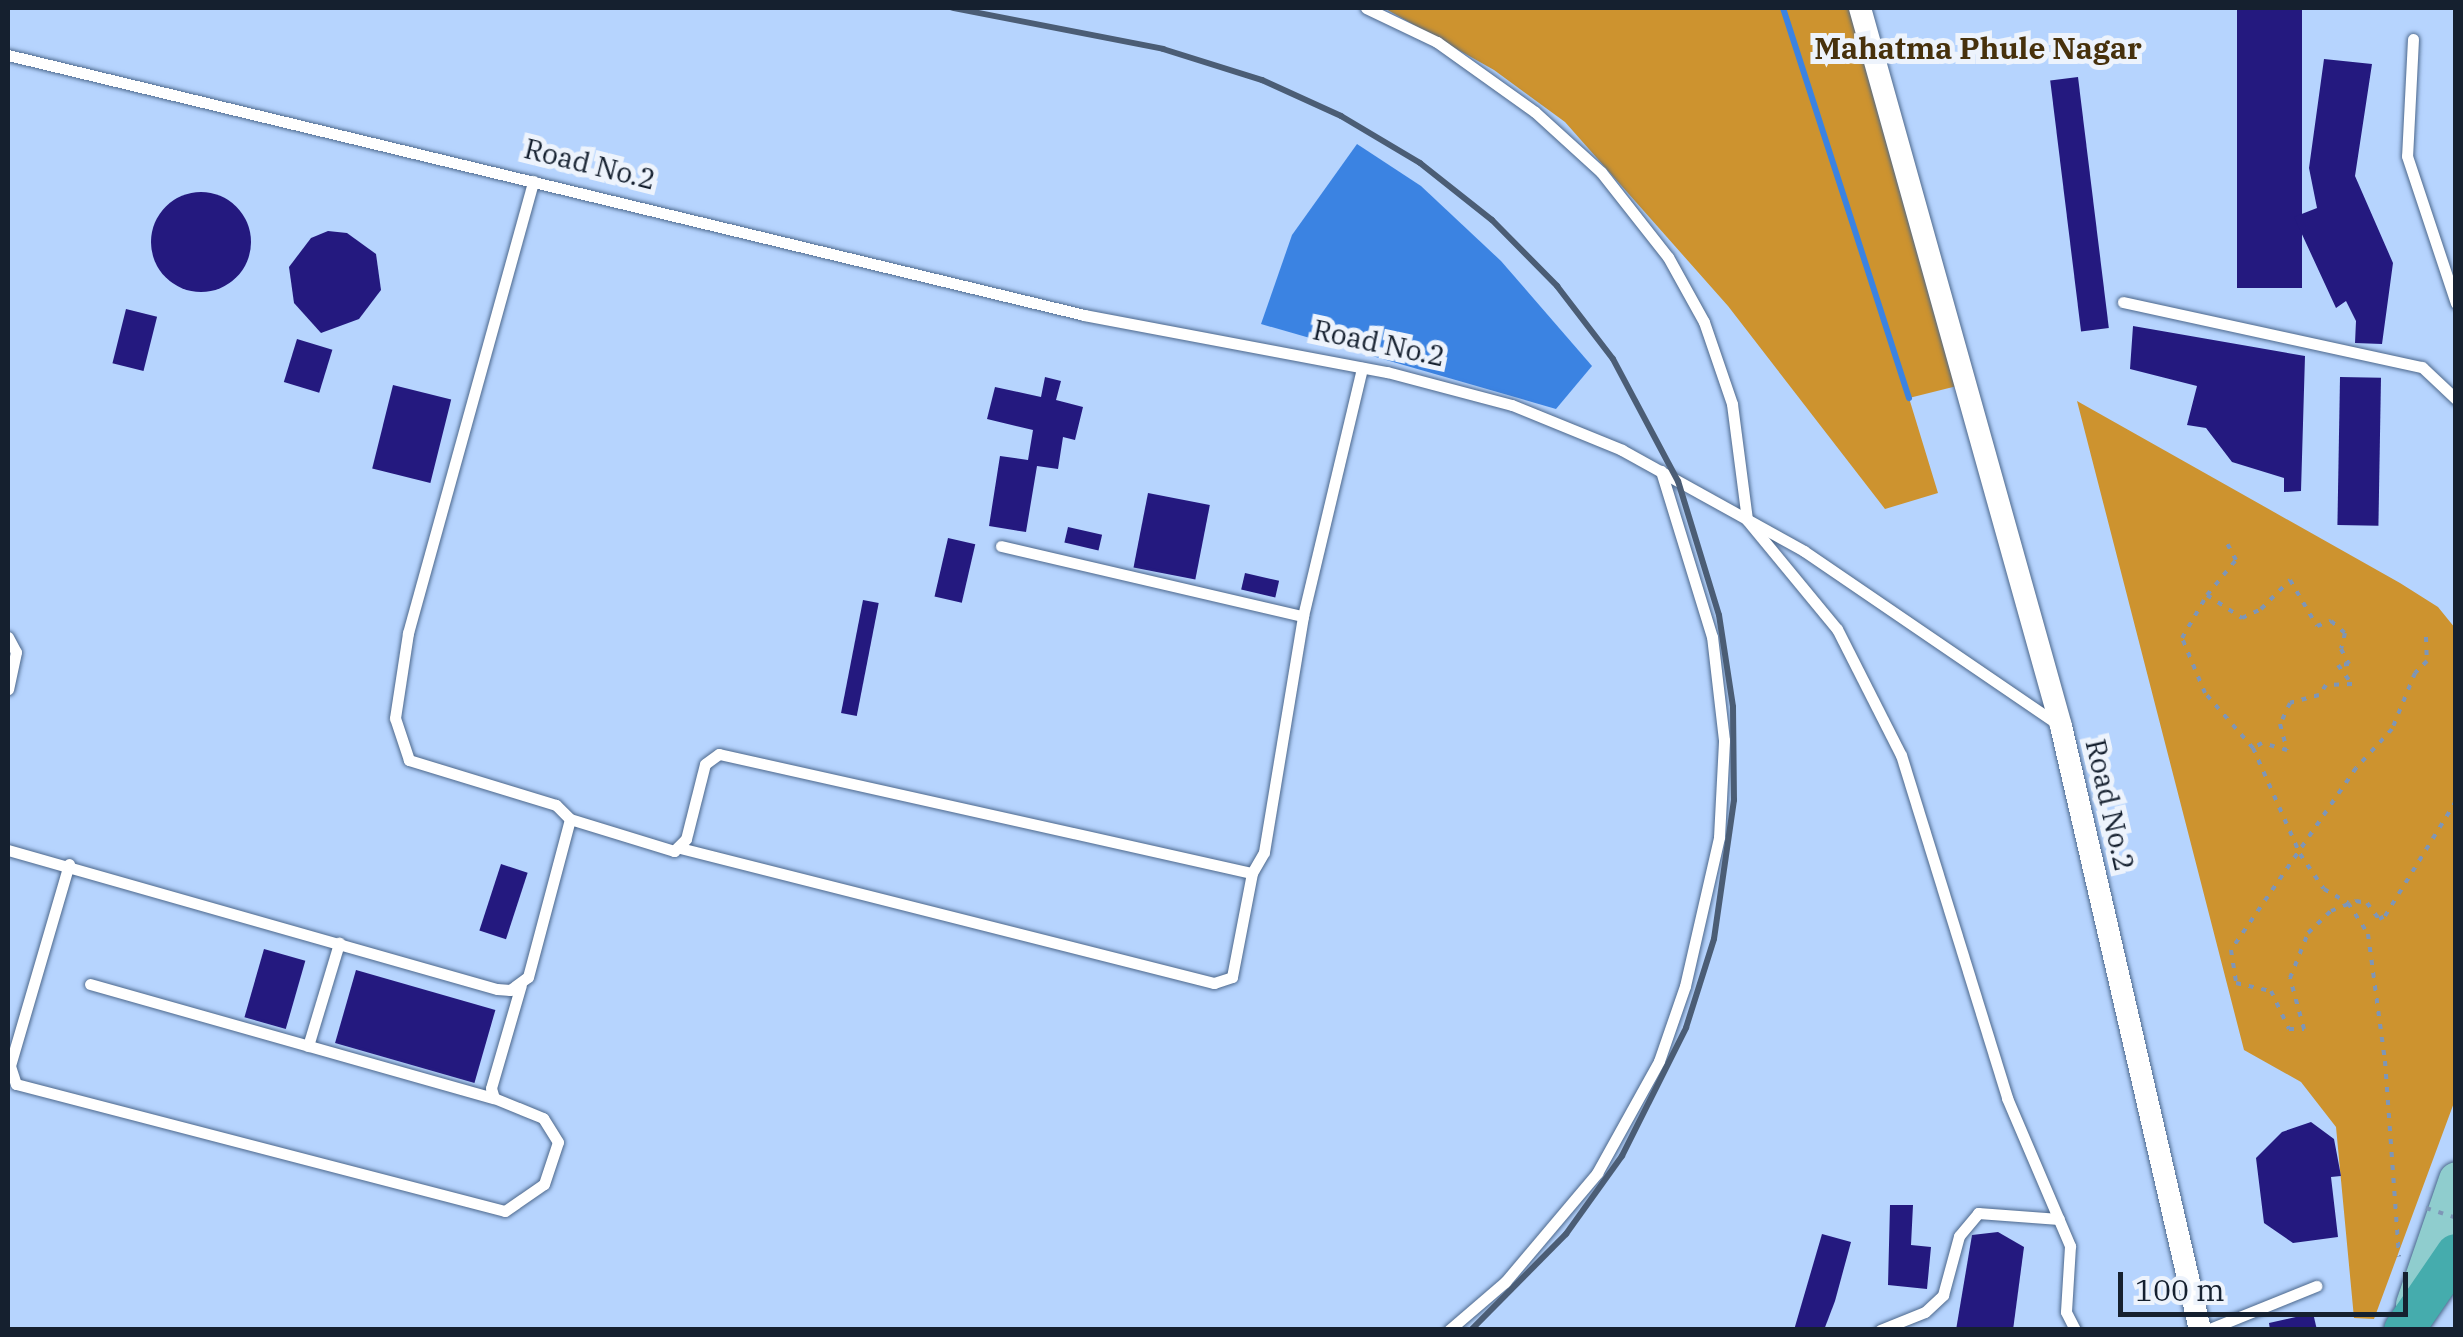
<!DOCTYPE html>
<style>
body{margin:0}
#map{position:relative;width:2463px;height:1337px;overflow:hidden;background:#b6d4fe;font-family:"IBM Plex Serif",serif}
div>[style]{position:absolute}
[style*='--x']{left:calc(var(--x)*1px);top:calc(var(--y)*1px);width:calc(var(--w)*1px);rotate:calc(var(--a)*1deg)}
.green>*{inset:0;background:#cd932f}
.water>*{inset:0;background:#3b83e2}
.stream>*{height:6px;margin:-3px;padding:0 3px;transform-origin:3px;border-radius:3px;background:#3b83e2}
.building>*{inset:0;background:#24197f;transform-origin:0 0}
.round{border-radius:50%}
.path>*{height:4px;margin-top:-2px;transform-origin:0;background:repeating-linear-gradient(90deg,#7e96b7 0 5px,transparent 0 13px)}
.roads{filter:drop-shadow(0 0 2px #4d688c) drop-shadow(0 0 2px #4d688c)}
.lane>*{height:11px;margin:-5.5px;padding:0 5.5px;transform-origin:5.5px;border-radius:5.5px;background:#fff}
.street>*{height:22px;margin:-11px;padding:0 11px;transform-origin:11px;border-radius:11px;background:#fff}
.primary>*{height:35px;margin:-17.5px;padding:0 17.5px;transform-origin:17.5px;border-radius:17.5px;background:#8fcdce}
.highway>*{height:40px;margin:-20px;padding:0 20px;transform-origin:20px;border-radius:20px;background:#45acad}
.rail>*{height:6px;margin:-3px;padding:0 3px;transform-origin:3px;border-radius:3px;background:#4b5d75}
.path-bridge>*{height:4px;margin-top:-2px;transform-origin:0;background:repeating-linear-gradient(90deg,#7e96b7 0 5px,transparent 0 13px)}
span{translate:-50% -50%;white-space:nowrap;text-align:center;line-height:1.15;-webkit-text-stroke:10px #edf3fc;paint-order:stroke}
.street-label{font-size:28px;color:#15202f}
.neighbourhood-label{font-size:30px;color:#47310c;font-weight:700}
.frame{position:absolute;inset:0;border:10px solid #15202f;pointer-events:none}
.scale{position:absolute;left:2118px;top:1272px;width:290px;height:45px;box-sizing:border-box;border:5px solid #15202f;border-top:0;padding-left:12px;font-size:30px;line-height:35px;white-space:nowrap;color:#15202f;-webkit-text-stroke:8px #edf3fc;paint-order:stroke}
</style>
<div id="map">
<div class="green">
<i style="clip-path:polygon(1384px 8px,1861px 8px,1965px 384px,1909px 398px,1938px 493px,1885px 509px,1728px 306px,1565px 122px,1494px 70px)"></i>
<i style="clip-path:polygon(2077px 401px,2400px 583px,2438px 607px,2455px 628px,2455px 1100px,2374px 1319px,2354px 1318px,2336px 1127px,2301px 1082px,2244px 1050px)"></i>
</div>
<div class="water">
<i style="clip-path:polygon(1357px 144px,1421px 186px,1501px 261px,1592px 366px,1556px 409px,1261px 324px,1292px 235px)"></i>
</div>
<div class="stream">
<i style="--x:1783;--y:8;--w:410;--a:72.1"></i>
</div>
<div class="building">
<i style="left:2237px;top:8px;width:65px;height:280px"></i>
<i style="clip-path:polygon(2324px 59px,2372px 64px,2355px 176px,2393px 263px,2382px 344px,2355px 343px,2356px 321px,2346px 301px,2336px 308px,2294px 217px,2317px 208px,2309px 168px)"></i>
<i style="left:2078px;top:77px;width:253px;height:28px;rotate:83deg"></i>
<i class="round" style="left:151px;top:192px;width:100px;height:100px"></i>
<i style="clip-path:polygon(328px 231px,347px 233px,376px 254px,381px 290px,359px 319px,321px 333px,294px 303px,289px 267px,311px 238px)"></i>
<i style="left:126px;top:309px;width:32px;height:56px;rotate:14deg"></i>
<i style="clip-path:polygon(2133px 326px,2305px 356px,2301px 491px,2284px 492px,2284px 478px,2232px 462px,2206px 428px,2187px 425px,2197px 386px,2130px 369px)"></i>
<i style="left:297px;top:339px;width:37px;height:45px;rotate:17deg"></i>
<i style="clip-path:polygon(1045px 377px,1061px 381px,1056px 400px,1083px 407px,1075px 440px,1063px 437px,1058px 469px,1037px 466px,1026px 532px,989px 526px,1000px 456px,1028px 460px,1033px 430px,987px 419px,995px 387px,1041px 397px)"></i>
<i style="left:2340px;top:377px;width:41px;height:148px;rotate:1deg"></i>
<i style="left:393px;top:385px;width:60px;height:86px;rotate:14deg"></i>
<i style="left:1148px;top:493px;width:63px;height:76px;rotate:11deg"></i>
<i style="left:1068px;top:527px;width:35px;height:16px;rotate:13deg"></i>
<i style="left:948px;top:538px;width:28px;height:60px;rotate:13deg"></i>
<i style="left:1245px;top:573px;width:35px;height:17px;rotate:13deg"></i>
<i style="left:863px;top:600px;width:16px;height:115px;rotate:11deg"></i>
<i style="left:501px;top:864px;width:28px;height:70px;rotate:18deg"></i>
<i style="left:264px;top:949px;width:43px;height:71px;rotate:16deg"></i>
<i style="left:356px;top:970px;width:145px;height:76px;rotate:16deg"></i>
<i style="clip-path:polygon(2311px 1122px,2334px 1139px,2341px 1176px,2331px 1177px,2338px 1237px,2293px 1243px,2264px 1223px,2256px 1158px,2282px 1132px)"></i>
<i style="clip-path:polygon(1890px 1205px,1913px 1205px,1911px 1245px,1931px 1247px,1927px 1289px,1888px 1285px)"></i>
<i style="clip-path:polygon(1998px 1232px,2024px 1247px,2013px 1330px,1956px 1330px,1972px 1235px)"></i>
<i style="clip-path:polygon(1822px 1234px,1851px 1242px,1835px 1301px,1824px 1330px,1794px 1330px)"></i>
<i style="clip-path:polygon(2313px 1313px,2317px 1330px,2270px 1330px,2269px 1323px)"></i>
</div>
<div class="path">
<i style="--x:2207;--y:595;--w:45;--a:-50.4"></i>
<i style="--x:2236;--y:560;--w:19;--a:-118"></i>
<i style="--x:2426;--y:637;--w:24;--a:88"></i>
<i style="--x:2427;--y:661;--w:17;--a:135"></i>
<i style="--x:2415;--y:673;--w:61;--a:112.3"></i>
<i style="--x:2392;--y:729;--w:53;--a:132.7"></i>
<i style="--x:2356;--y:768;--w:221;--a:124.5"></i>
<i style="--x:2231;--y:950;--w:33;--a:81"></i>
<i style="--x:2236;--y:983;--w:36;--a:13"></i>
<i style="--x:2271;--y:991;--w:42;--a:64.7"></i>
<i style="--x:2289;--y:1029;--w:15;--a:0"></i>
<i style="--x:2304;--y:1029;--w:53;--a:-105.4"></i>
<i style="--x:2290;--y:978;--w:48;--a:-68.2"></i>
<i style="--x:2308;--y:933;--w:32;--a:-44"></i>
<i style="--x:2331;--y:911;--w:27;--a:-22"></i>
<i style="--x:2356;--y:901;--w:11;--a:10"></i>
<i style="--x:2367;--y:903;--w:20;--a:53"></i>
<i style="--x:2379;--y:919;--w:7;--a:-27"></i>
<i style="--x:2385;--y:916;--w:135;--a:-58.3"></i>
<i style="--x:2253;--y:748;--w:73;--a:-131.1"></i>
<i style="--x:2205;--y:693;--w:60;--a:-112.7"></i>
<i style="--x:2182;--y:638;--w:50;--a:-59.8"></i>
<i style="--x:2207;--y:595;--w:42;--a:33.3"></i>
<i style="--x:2242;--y:618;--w:21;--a:-25"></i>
<i style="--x:2261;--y:609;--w:41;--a:-45"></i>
<i style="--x:2290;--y:580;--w:53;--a:59.6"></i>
<i style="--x:2317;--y:626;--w:15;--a:-20"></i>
<i style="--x:2331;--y:621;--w:18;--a:41"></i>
<i style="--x:2345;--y:633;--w:16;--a:104"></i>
<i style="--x:2341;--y:649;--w:17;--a:62"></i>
<i style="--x:2349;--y:664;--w:11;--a:175"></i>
<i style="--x:2338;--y:665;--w:24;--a:54"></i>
<i style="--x:2352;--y:684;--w:26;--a:178"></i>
<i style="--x:2326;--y:685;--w:12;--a:125"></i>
<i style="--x:2319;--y:695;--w:30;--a:165"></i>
<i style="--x:2290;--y:703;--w:23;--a:115"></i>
<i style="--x:2280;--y:724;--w:27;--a:75"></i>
<i style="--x:2287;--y:750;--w:26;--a:-164"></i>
<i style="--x:2262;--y:743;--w:10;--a:151"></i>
<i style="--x:2253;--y:748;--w:116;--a:66.1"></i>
<i style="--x:2300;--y:854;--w:42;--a:55.6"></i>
<i style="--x:2324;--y:889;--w:28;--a:30"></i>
<i style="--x:2348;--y:903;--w:37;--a:57"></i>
<i style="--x:2368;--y:934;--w:128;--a:82.4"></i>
<i style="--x:2385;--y:1061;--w:196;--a:85.9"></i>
</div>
<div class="roads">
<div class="lane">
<i style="--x:1366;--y:8;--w:79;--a:25.6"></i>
<i style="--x:1437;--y:42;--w:120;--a:35.5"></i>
<i style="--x:1535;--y:112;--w:89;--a:42.3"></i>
<i style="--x:1601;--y:172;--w:108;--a:51.8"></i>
<i style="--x:1668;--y:257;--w:74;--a:61"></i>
<i style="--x:1704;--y:322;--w:87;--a:71.1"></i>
<i style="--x:1732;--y:404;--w:117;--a:82.6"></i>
<i style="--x:1747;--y:520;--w:141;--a:50.5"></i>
<i style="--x:1837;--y:629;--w:141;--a:63.1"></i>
<i style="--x:1901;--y:755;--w:359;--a:72.8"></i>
<i style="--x:2007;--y:1098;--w:161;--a:66.9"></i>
<i style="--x:2070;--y:1246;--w:66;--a:93.5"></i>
<i style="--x:2066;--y:1312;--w:20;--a:63"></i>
<i style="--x:2413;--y:39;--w:117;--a:92.9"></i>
<i style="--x:2407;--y:156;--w:155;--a:71.6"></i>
<i style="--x:8;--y:55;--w:1107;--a:13.58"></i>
<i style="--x:1084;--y:315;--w:308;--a:10.7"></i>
<i style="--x:1387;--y:372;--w:129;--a:14.8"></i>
<i style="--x:1512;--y:405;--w:119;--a:22.2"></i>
<i style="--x:1622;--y:450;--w:208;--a:29"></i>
<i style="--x:1804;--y:551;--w:309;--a:34.3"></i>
<i style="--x:2123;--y:302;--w:306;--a:12.3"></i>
<i style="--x:2422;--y:367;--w:47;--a:43.3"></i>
<i style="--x:1001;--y:546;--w:310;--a:13.1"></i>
<i style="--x:8;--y:637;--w:17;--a:62"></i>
<i style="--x:16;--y:652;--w:38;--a:102"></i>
<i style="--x:570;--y:819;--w:109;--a:17.1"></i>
<i style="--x:674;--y:851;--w:17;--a:-45"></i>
<i style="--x:686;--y:839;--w:77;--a:-75.8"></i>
<i style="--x:705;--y:764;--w:17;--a:-36"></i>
<i style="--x:719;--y:754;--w:546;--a:12.59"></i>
<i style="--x:1252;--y:873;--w:24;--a:-60"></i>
<i style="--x:1264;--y:852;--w:239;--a:-80.6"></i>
<i style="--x:1303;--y:616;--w:255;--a:-76.6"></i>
<i style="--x:680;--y:848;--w:551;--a:14.19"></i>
<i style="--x:1214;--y:983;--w:19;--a:-18"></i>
<i style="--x:1232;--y:977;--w:106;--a:-79.1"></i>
<i style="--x:8;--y:850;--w:508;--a:15.87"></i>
<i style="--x:497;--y:989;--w:13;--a:4"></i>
<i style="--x:510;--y:990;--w:22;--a:-36"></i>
<i style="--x:528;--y:977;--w:163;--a:-75.1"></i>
<i style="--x:570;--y:819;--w:20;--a:-135"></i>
<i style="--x:556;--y:805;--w:154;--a:-163"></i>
<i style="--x:409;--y:760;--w:44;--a:-108.4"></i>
<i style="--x:395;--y:718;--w:86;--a:-81.3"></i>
<i style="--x:408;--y:633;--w:469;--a:-74.5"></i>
<i style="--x:69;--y:864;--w:210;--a:106.3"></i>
<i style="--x:10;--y:1066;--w:19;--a:72"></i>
<i style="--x:16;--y:1084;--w:505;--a:14.56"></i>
<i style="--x:505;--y:1211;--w:47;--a:-34.7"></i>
<i style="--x:544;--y:1184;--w:44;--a:-71.6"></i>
<i style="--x:558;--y:1142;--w:28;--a:-122"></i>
<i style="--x:543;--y:1118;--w:53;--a:-157.8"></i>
<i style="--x:494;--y:1098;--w:10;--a:-107"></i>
<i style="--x:491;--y:1088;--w:107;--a:-73.8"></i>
<i style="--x:90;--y:984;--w:420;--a:15.8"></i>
<i style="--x:308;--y:1046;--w:108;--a:-73.2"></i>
<i style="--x:1449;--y:1330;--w:74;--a:-40.6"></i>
<i style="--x:1505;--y:1282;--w:143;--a:-49.8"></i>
<i style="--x:1597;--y:1173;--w:128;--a:-61"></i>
<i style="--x:1659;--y:1061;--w:79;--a:-70.9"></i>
<i style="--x:1685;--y:986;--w:153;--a:-77.1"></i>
<i style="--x:1719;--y:837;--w:97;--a:-87"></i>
<i style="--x:1724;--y:740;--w:104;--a:-96.6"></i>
<i style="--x:1712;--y:637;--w:174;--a:-107.1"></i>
<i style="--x:1880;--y:1330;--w:48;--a:-21.8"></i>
<i style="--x:1925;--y:1312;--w:25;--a:-43"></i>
<i style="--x:1943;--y:1295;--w:61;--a:-74.8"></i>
<i style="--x:1959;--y:1236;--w:30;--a:-50"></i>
<i style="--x:1978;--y:1213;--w:81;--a:4.2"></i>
<i style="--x:2207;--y:1330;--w:118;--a:-22"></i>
</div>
<div class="street">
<i style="--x:1860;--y:8;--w:746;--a:74.36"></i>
<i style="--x:2061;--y:726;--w:620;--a:77.04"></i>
</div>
<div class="primary">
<i style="--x:2413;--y:1304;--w:132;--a:-71"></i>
</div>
<div class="highway">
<i style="--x:2404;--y:1330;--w:92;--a:-55.6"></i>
</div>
</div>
<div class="rail">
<i style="--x:953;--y:8;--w:214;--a:11"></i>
<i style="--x:1163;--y:49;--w:104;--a:17.4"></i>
<i style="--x:1262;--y:80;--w:87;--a:24.5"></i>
<i style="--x:1341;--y:116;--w:92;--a:30.7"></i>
<i style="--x:1420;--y:163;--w:92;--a:38.4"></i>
<i style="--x:1492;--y:220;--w:93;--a:45.4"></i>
<i style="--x:1557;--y:286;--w:92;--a:52.5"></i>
<i style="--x:1613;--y:359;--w:138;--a:62"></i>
<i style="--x:1678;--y:481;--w:140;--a:73"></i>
<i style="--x:1719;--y:615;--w:93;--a:81.3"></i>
<i style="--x:1733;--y:707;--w:93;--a:89.4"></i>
<i style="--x:1734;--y:800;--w:140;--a:98.2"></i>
<i style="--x:1714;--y:939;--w:93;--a:107.5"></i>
<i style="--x:1686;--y:1028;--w:143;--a:116.6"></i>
<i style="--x:1622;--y:1156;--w:96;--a:125.7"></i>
<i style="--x:1566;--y:1234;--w:135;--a:134.7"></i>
</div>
<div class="path-bridge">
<i style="--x:2426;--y:1208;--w:32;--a:18"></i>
</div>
<div class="street-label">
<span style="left:590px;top:164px;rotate:14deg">Road No.2</span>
<span style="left:1379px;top:343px;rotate:12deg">Road No.2</span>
<span style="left:2110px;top:805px;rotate:77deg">Road No.2</span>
</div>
<div class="neighbourhood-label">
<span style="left:1978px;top:48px">Mahatma Phule Nagar</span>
</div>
<div class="frame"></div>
<div class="scale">100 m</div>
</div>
